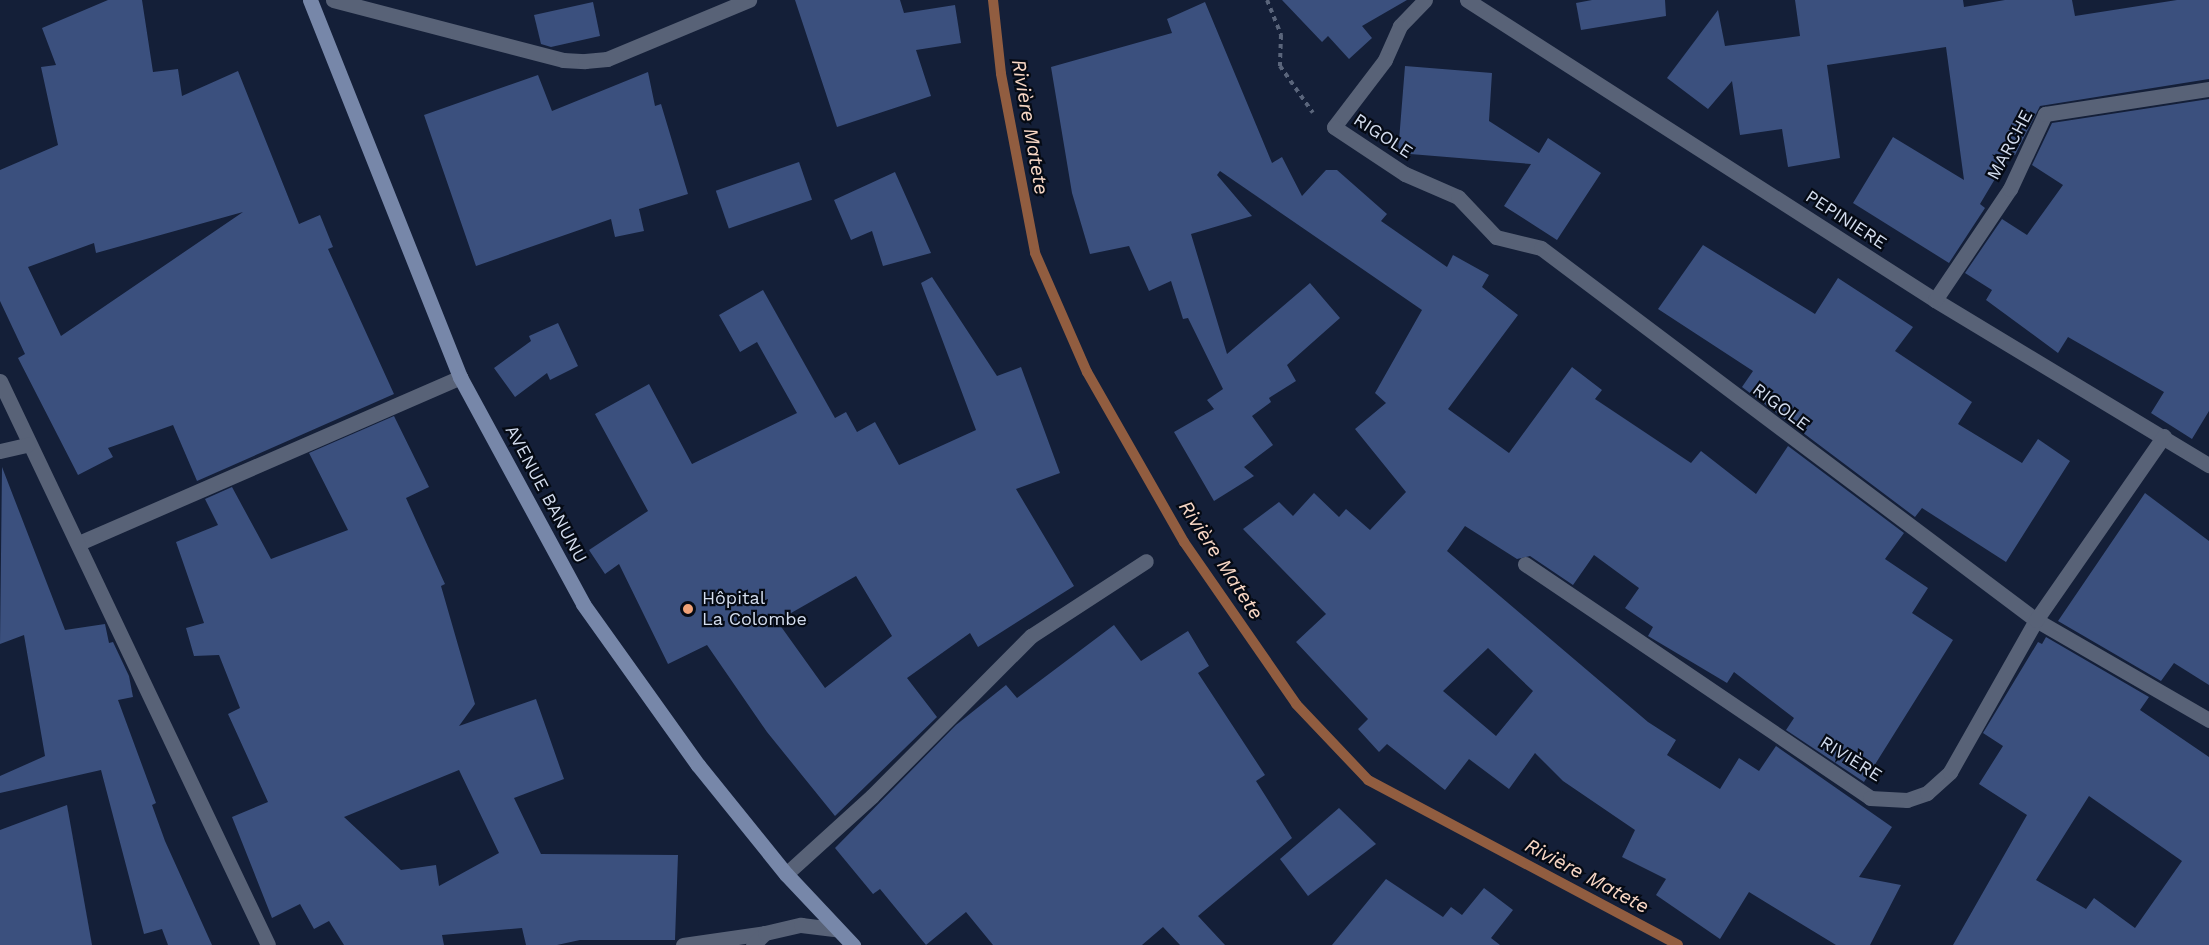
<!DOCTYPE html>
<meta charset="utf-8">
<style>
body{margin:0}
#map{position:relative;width:2209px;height:945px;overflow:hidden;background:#141f38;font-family:"Work Sans",sans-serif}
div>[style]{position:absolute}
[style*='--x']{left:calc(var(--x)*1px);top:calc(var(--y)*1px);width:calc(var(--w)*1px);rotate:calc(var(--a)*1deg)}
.stream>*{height:10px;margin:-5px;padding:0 5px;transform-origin:5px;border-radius:5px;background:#915d40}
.building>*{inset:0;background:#3b507e;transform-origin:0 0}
.path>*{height:4px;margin-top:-2px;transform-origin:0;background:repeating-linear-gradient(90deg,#5a657b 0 4.5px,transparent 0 9px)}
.lane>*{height:15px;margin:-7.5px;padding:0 7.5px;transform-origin:7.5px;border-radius:7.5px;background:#586277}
.street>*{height:15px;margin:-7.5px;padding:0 7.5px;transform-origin:7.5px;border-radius:7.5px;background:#586277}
.secondary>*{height:15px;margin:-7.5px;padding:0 7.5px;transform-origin:7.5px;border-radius:7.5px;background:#7787a9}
.dots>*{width:16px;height:16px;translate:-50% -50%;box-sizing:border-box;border:3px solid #050a14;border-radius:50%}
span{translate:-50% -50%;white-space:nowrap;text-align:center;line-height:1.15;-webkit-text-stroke:4.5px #050a14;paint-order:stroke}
.street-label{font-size:18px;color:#d4ddee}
.poi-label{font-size:18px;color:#d4ddee}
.left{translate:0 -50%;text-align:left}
.water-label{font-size:20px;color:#f8d7c5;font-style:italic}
</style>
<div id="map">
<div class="stream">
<i style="--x:993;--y:0;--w:74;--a:83.8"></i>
<i style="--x:1001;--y:74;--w:182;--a:79.2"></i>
<i style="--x:1035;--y:253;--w:130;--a:66.4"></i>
<i style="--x:1087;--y:372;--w:196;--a:60.3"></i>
<i style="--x:1184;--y:542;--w:197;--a:55.3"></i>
<i style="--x:1296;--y:704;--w:105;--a:46.5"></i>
<i style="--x:1368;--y:780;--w:351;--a:28"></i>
</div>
<div class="building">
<i style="clip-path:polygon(evenodd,108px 0,142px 0,153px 72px,178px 69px,182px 96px,238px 71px,299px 224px,320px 215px,333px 247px,328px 249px,394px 394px,197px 481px,173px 425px,108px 448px,113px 457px,78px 475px,18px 358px,25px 354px,0 301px,0 170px,58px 145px,41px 67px,56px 65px,42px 28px,108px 0,243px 212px,61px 336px,28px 267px,94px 243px,96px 253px,243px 212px)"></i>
<i style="clip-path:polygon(795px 0,900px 0,904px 13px,955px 5px,961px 43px,916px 50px,931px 96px,837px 127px)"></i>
<i style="clip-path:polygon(1282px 0,1407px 0,1362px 26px,1372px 38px,1349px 59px,1328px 36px,1322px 42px)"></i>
<i style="clip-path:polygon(1592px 0,1665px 0,1666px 16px,1581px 30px,1576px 3px)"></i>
<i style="clip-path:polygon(1795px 0,1963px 0,1964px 7px,2005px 0,2072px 0,2075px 16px,2177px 0,2209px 0,2209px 79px,2040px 106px,2015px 155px,2011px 152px,1980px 204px,1985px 208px,1949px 263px,1853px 203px,1893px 137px,1964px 180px,1946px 47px,1827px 65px,1840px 158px,1788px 167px,1782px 129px,1740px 135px,1732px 81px,1708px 109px,1667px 78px,1718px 10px,1725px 46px,1800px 36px)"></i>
<i style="clip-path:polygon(593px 2px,600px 36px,551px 47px,541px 44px,534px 15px)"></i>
<i style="clip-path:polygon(evenodd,1205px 2px,1272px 163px,1282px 157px,1302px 196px,1326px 170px,1337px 170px,1387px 214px,1381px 221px,1447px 267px,1453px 255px,1489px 275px,1482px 287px,1518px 315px,1448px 409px,1509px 453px,1572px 367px,1602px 390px,1595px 399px,1691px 463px,1701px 451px,1756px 494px,1788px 446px,1904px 533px,1885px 559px,1928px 588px,1912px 613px,1953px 640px,1864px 782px,1786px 730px,1794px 718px,1734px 672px,1727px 683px,1648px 636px,1653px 627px,1625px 608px,1639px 588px,1594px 555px,1573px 585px,1530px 556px,1517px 559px,1465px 526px,1447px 551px,1648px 722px,1676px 740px,1667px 755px,1720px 789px,1739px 758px,1759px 771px,1776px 746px,1892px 827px,1859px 877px,1901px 885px,1870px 945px,1836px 945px,1749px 892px,1720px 939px,1656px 895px,1666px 879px,1622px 857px,1635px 830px,1563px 781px,1535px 753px,1509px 789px,1469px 759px,1445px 790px,1387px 744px,1379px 752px,1358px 729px,1368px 719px,1296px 642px,1326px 614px,1243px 529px,1279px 502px,1293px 516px,1314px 493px,1339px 517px,1346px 509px,1370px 530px,1406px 492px,1355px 429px,1386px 403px,1375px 393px,1422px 310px,1220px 171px,1217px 175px,1252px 216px,1191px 234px,1227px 354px,1310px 283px,1340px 318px,1287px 365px,1296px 381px,1269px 398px,1271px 402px,1252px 416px,1273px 445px,1244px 467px,1254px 476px,1214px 501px,1174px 432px,1214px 409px,1207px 400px,1223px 389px,1188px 318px,1183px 319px,1171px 281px,1149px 291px,1129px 246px,1090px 254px,1072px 193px,1051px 67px,1172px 33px,1167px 19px,1205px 2px,1488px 648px,1533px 691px,1496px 736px,1443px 691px,1488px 648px)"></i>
<i style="clip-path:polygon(1405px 66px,1492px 73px,1489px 121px,1539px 153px,1548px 138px,1601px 173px,1557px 240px,1504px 206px,1531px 164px,1398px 153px)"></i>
<i style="clip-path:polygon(648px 72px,655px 106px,661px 104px,688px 194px,639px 209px,644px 231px,615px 237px,611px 219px,476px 266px,424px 115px,538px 75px,552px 111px)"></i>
<i style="clip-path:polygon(2209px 99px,2209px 411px,2192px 439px,2151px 413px,2164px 392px,2068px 337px,2058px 353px,1986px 300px,1992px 290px,1965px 273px,2002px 219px,2027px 235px,2063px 185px,2032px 165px,2052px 123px)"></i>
<i style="left:799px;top:162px;width:40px;height:88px;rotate:71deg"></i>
<i style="clip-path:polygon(895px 172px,931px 253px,883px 266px,872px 231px,851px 240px,834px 200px)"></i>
<i style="clip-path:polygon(1703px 245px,1815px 314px,1838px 278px,1913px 327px,1895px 351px,1972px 402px,1958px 424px,2022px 463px,2038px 439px,2070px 461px,2006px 562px,1922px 508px,1915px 517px,1742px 387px,1753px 371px,1658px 309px)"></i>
<i style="clip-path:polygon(evenodd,932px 277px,997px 376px,1021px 367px,1060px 473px,1016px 489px,1074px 586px,978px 647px,970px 633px,907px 678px,937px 717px,835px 816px,767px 732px,707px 645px,668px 664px,619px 564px,605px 574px,589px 550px,648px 511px,595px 414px,649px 384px,692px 464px,797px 413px,757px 342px,740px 352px,719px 315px,763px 290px,835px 418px,846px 412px,857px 432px,875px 422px,899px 465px,976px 430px,921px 283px,932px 277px,856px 576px,892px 636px,825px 688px,777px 621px,856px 576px)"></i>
<i style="clip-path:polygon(558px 323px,578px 366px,550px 380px,547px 373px,515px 397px,494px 368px,531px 341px,529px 336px)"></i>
<i style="clip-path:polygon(evenodd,394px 416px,429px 487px,406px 498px,445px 584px,441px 586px,475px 704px,459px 726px,536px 699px,564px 779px,514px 798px,541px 854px,678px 855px,675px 940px,580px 940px,557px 945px,526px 945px,522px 928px,442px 935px,444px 945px,344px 945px,329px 921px,314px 929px,300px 904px,272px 918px,232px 817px,268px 802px,228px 714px,240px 708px,219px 655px,194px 656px,186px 628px,204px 623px,176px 542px,218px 525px,205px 499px,232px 487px,271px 559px,348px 530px,309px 453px,394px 416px,459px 770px,499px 853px,439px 886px,436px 865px,401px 870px,344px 817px,459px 770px)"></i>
<i style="clip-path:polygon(2px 467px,65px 630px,105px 624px,109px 643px,113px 642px,129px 676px,133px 697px,118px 700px,156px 803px,152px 805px,165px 841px,212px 945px,168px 945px,162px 929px,144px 934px,101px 770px,0 793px,0 776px,45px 756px,24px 635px,0 644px)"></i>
<i style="clip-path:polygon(2145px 493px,2209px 541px,2209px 685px,2174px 663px,2161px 681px,2058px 621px)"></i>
<i style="clip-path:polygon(1114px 625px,1141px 661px,1188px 631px,1209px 666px,1198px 673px,1265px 775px,1256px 781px,1292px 838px,1198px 916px,1225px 945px,1180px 945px,1163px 927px,1142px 945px,993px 945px,966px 912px,926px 945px,880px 889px,873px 894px,835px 848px,956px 725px,1006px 685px,1017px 698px)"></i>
<i style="clip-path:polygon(evenodd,2046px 637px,2149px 697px,2140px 710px,2209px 757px,2209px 945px,1953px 945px,2027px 815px,1979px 784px,2003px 746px,1983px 733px,2038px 642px,2042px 644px,2046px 637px,2089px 796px,2182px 861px,2135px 928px,2094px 898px,2086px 909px,2036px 880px,2089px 796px)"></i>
<i style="clip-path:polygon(67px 805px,92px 945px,0 945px,0 830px)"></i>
<i style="clip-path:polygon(1339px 808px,1376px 844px,1308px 896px,1280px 859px)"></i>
<i style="clip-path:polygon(1386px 879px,1443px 917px,1451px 907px,1462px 915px,1484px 888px,1513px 910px,1491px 938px,1500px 945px,1332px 945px)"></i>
</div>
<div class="path">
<i style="--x:1267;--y:0;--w:38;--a:68"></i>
<i style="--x:1281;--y:35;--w:31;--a:92"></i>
<i style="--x:1280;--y:66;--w:57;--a:54.9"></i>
</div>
<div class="lane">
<i style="--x:333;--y:0;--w:238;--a:14.6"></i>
<i style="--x:563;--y:60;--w:22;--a:3"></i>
<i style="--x:585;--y:61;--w:22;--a:-5"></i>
<i style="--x:607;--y:59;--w:154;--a:-22.6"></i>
<i style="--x:79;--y:543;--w:416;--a:-23.5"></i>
<i style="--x:786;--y:874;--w:116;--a:-42.2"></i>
<i style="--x:872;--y:796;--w:226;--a:-45.2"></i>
<i style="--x:1031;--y:636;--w:137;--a:-33.1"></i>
</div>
<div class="street">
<i style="--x:1425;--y:0;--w:36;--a:134"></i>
<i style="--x:1400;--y:26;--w:37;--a:114"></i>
<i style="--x:1385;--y:60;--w:84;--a:127.3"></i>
<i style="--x:1334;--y:127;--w:85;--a:33.5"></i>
<i style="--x:1405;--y:174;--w:58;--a:23.5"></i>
<i style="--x:1458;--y:197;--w:55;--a:46.5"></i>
<i style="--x:1496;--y:237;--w:46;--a:13.7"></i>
<i style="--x:1541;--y:248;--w:619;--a:36.93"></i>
<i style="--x:2036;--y:620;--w:200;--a:30"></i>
<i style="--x:1467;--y:0;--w:556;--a:32.66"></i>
<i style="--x:1935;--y:300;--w:320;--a:31.1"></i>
<i style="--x:1935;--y:300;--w:134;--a:-56"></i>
<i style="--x:2010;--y:189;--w:83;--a:-65"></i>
<i style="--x:2045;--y:114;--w:166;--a:-8.7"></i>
<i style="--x:0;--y:381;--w:624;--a:64.58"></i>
<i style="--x:0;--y:451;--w:28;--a:-13"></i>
<i style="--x:1525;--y:564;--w:417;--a:34.1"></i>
<i style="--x:1870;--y:798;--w:37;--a:3"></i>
<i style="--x:1907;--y:800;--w:21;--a:-19"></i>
<i style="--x:1927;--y:793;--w:31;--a:-42"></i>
<i style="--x:1950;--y:772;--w:175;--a:-60.5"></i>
<i style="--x:2036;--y:620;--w:224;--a:-55.2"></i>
<i style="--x:683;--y:945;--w:83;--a:-8.3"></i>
<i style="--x:753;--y:945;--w:17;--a:-45"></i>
<i style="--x:765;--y:933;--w:37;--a:-13"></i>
<i style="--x:801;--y:925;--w:35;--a:7"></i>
</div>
<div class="secondary">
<i style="--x:310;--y:0;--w:406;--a:68.3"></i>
<i style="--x:460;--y:377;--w:258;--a:61.5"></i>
<i style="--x:583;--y:604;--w:198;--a:54.5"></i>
<i style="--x:698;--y:765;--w:140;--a:51.1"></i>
<i style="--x:786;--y:874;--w:98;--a:46.7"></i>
</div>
<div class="dots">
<i style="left:688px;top:609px;background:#f0a278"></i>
</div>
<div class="street-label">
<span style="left:1383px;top:136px;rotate:33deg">RIGOLE</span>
<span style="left:2010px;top:145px;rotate:-62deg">MARCHE</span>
<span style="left:1846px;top:220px;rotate:33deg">PEPINIERE</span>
<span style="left:1781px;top:407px;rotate:37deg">RIGOLE</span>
<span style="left:546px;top:494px;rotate:62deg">AVENUE BANUNU</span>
<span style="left:1851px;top:759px;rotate:32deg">RIVIÈRE</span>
</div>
<div class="poi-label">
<span class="left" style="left:702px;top:609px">Hôpital<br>La Colombe</span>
</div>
<div class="water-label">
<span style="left:1030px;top:127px;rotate:80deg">Rivière Matete</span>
<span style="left:1221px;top:560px;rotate:57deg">Rivière Matete</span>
<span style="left:1587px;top:876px;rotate:28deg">Rivière Matete</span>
</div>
</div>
